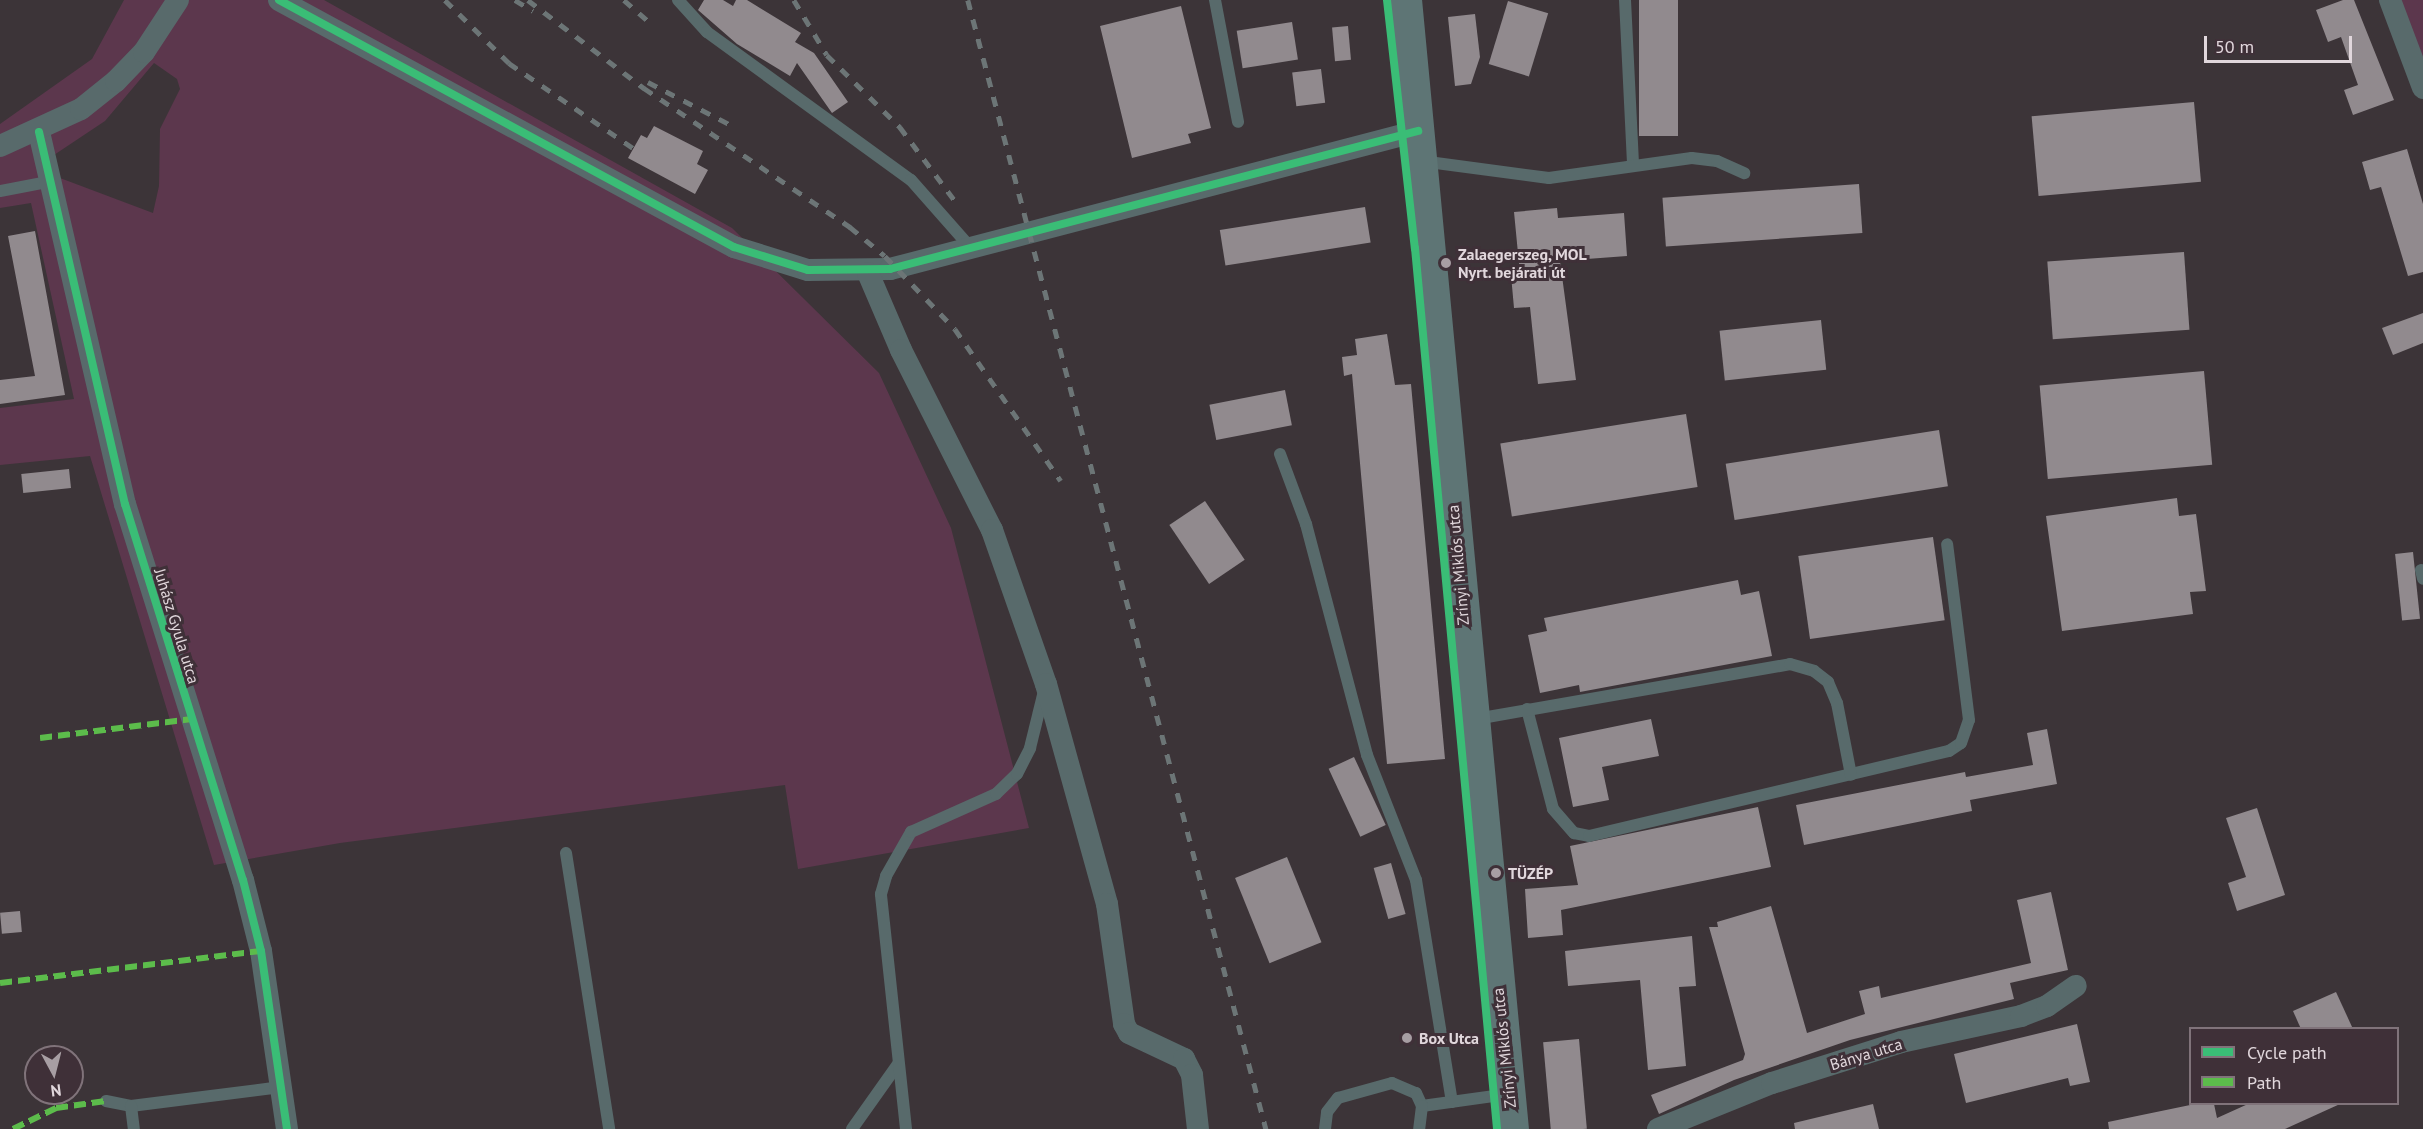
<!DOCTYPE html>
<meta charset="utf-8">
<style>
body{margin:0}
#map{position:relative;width:2423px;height:1129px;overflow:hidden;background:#3c3438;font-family:"PT Sans",sans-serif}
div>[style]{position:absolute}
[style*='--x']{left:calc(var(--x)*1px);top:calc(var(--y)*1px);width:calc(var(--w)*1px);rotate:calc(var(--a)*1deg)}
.green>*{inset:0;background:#5c374d}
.building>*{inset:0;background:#918a8e;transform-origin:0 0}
.service>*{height:12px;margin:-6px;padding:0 6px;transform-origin:6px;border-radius:6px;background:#586a6b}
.minor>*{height:22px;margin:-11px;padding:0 11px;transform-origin:11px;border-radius:11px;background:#586a6b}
.secondary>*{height:32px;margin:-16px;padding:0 16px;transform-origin:16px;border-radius:16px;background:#5e7575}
.rail>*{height:4.5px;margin-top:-2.25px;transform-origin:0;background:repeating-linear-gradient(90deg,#6c7576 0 10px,transparent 0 20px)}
.quiet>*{height:6px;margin-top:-3px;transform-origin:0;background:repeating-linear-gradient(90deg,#5cbc4b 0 12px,transparent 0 18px)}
.cycleway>*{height:8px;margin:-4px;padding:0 4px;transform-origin:4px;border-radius:4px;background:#3abd76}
.dots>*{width:16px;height:16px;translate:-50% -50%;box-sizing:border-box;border:3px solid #3f3038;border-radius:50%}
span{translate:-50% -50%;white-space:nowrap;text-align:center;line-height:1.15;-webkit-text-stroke:6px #3f3038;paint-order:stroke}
.poi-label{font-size:16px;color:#e1d7dc;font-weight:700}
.left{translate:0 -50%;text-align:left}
.street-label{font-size:16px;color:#e1d7dc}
.legend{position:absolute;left:2189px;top:1027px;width:210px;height:78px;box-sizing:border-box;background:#3f3038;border:2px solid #80737a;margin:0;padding:8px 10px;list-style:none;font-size:18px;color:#e1d7dc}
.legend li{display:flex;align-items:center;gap:12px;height:30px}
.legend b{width:30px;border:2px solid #80737a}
.north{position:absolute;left:24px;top:1045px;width:60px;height:60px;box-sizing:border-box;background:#3f3038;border:2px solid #80737a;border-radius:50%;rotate:173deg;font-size:16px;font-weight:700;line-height:24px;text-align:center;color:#e1d7dc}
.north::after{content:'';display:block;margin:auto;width:21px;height:27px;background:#a79ea3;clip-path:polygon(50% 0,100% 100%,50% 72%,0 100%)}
.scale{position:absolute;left:2204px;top:36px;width:148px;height:27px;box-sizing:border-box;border:3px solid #e1d7dc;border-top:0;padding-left:8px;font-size:18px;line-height:21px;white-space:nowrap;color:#e1d7dc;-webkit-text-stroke:4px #3f3038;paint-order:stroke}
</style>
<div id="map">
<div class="green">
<i style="clip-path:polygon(evenodd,124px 0,324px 0,732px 228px,879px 373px,951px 528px,1029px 828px,798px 869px,785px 785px,340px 843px,214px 865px,90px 456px,0 465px,0 408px,74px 399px,31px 203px,0 208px,0 124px,92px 59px,124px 0,154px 63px,177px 79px,180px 89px,160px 129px,159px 186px,153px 213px,60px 178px,54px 155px,105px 121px,154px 63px)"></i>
<i style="clip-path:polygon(2386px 0,2423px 0,2423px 77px)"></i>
</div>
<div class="building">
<i style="clip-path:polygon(704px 0,723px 0,733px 6px,736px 0,747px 0,801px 33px,795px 42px,814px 53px,848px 102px,832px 113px,797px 63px,790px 76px,737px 44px,698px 10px)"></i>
<i style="left:1639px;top:0;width:39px;height:136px"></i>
<i style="clip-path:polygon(2343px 0,2354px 0,2394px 100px,2353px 115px,2344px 90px,2358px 85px,2341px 37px,2328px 42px,2316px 10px)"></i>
<i style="left:1508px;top:1px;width:42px;height:66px;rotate:17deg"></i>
<i style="clip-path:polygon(1181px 6px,1211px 128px,1188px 134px,1191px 143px,1132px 158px,1100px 26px)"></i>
<i style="clip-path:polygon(1475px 14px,1480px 57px,1471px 84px,1455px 86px,1448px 17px)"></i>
<i style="left:1292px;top:22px;width:38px;height:56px;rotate:81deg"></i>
<i style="left:1348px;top:26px;width:34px;height:16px;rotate:85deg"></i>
<i style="left:1321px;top:69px;width:34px;height:29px;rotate:83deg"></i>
<i style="left:2194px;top:102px;width:80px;height:163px;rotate:85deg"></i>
<i style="clip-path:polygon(654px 126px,703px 151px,697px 164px,708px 170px,695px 194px,628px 158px,641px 135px,647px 138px)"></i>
<i style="clip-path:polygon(2407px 149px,2423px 204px,2423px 272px,2408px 276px,2381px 187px,2370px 190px,2362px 162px)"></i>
<i style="left:1859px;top:184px;width:49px;height:197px;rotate:86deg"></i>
<i style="left:1365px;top:207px;width:36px;height:147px;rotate:81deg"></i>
<i style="clip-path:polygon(1557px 208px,1558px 218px,1624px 213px,1627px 256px,1560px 261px,1576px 380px,1538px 384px,1530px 307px,1514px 308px,1511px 275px,1520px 274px,1514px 212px)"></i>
<i style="clip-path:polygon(35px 231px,65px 395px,0 404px,0 380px,35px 376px,8px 236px)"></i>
<i style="left:2184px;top:252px;width:78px;height:137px;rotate:86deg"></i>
<i style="clip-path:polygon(2423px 313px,2423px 343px,2393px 355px,2382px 328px)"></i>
<i style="left:1821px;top:320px;width:50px;height:102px;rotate:84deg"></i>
<i style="clip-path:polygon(1387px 334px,1395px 385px,1411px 384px,1445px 759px,1387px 764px,1352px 374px,1344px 376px,1342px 357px,1357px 355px,1355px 339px)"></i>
<i style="left:2204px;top:371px;width:94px;height:165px;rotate:85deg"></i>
<i style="left:1285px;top:390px;width:36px;height:77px;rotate:79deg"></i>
<i style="left:1686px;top:414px;width:74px;height:188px;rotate:81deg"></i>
<i style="left:1939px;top:430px;width:57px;height:216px;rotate:81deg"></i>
<i style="left:69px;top:469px;width:19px;height:48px;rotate:84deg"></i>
<i style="clip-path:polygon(2177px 498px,2179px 516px,2196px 514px,2206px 591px,2190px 592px,2193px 614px,2062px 631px,2046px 516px)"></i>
<i style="left:1205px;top:501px;width:71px;height:43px;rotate:56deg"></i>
<i style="left:1933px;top:537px;width:84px;height:136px;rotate:82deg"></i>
<i style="left:2413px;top:552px;width:67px;height:18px;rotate:84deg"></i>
<i style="clip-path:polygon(1738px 580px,1741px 595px,1759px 591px,1772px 656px,1580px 692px,1579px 685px,1540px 693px,1528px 635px,1547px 631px,1544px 618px)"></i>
<i style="clip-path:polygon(1651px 719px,1659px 756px,1602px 767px,1609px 800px,1573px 807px,1559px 738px)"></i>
<i style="clip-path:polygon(2047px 729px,2057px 784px,1970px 800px,1972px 811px,1804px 845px,1796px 805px,1965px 772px,1966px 777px,2033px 765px,2027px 733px)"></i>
<i style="left:1354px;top:757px;width:75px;height:28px;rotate:65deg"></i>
<i style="clip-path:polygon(1758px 807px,1771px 867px,1561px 910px,1563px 935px,1528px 938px,1525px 889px,1578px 885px,1570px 846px)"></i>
<i style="clip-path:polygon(2257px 808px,2285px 895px,2237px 911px,2228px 883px,2246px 877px,2226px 818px)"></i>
<i style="left:1287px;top:857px;width:92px;height:56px;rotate:68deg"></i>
<i style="left:1391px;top:863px;width:53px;height:18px;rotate:74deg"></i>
<i style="clip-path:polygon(2051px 892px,2068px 970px,2010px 983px,2014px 999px,1850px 1040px,1734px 1080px,1659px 1114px,1651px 1095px,1743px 1060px,1745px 1054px,1709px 927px,1718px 927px,1717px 922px,1771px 906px,1807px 1033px,1865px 1014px,1859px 991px,1879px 986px,1881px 998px,2031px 963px,2017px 900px)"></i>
<i style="left:20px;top:911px;width:21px;height:20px;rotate:85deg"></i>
<i style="clip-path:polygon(1692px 936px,1696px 986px,1679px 987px,1686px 1066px,1648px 1070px,1640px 980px,1568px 986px,1565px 951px)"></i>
<i style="clip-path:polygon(2336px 992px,2353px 1029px,2301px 1029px,2293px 1011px)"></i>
<i style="clip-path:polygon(2077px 1024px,2090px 1082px,2070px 1086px,2068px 1078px,1966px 1103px,1954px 1054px)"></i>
<i style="left:1579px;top:1039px;width:90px;height:36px;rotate:85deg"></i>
<i style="clip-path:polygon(1873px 1104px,1879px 1129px,1795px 1129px,1794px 1123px)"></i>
<i style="clip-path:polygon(2195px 1104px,2214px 1104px,2217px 1118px,2248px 1104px,2340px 1104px,2285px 1129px,2109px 1129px,2108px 1122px)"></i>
</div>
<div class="service">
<i style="--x:678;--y:0;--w:43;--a:47.8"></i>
<i style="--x:707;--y:32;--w:252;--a:36"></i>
<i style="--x:911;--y:180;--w:91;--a:48.6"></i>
<i style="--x:1215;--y:0;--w:124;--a:79.3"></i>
<i style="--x:1625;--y:0;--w:166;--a:87.2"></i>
<i style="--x:1421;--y:161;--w:129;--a:7.6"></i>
<i style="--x:1549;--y:178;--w:144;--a:-8"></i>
<i style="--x:1692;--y:158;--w:25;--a:7"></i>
<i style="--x:1717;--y:161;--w:30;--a:24"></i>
<i style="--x:0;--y:191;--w:54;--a:-10.7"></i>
<i style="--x:1280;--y:454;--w:75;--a:69.6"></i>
<i style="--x:1306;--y:524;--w:239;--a:75.2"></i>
<i style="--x:1367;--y:755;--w:134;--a:68.6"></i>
<i style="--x:1416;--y:880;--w:225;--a:80.8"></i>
<i style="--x:2421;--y:570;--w:9;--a:77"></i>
<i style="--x:1527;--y:709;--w:103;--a:75.4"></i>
<i style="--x:1553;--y:809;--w:32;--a:49"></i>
<i style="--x:1574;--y:833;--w:15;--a:11"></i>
<i style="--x:1589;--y:836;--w:370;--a:-13.3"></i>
<i style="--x:1949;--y:751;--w:14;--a:-34"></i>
<i style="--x:1961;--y:743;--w:24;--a:-71"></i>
<i style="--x:1969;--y:720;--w:177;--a:-97.1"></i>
<i style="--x:1476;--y:719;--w:319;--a:-9.9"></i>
<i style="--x:1790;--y:664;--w:25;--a:16"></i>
<i style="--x:1814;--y:671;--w:18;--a:38"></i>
<i style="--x:1828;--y:682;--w:23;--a:67"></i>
<i style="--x:1837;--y:703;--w:73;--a:79"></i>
<i style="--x:566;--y:853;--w:279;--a:81.1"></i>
<i style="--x:106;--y:1101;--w:25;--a:11"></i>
<i style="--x:131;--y:1106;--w:151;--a:-7.2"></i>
<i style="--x:131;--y:1106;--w:23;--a:83"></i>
<i style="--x:1422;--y:1106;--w:88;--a:-7.9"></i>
<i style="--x:852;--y:1129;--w:80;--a:-54.7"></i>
<i style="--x:906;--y:1129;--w:236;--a:-96.1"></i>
<i style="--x:881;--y:894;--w:19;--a:-74"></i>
<i style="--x:886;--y:876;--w:51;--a:-60.4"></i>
<i style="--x:911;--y:832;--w:93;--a:-24.1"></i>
<i style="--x:996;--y:794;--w:29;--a:-44"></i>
<i style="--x:1017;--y:774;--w:29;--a:-63"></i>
<i style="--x:1030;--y:748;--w:59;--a:-76.2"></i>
<i style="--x:1325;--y:1129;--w:17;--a:-83"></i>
<i style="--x:1327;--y:1112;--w:18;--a:-52"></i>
<i style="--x:1338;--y:1098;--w:56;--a:-15.5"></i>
<i style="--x:1392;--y:1083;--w:26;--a:23"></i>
<i style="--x:1416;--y:1093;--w:14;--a:65"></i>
<i style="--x:1422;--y:1106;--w:23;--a:97"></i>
</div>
<div class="minor">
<i style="--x:279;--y:0;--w:518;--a:28.5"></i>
<i style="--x:734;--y:247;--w:77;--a:17.3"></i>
<i style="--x:808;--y:270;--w:82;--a:-0.7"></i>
<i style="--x:890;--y:269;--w:546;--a:-14.65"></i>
<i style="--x:2390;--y:0;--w:94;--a:69.4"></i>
<i style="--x:39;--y:132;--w:382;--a:77"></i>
<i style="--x:125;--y:504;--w:394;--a:72.6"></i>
<i style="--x:243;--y:880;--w:73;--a:75.8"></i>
<i style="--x:261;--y:951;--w:180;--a:81.7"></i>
<i style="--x:0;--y:146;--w:89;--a:-24.6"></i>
<i style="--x:81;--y:109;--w:45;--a:-38.7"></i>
<i style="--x:116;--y:81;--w:40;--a:-46"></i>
<i style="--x:144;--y:52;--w:62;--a:-56.8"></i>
<i style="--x:868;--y:273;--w:84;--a:66.8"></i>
<i style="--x:901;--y:350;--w:202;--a:63.2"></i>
<i style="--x:992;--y:530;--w:163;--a:70.7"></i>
<i style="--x:1046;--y:684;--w:228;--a:74.5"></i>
<i style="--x:1107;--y:904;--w:121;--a:81.9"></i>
<i style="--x:1124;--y:1024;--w:10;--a:61"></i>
<i style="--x:1129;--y:1033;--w:61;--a:25.3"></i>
<i style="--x:1184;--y:1059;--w:18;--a:63"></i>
<i style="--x:1192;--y:1075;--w:54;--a:83.7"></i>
<i style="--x:1658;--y:1129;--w:123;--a:-22"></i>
<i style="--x:1772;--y:1083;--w:135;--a:-17.6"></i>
<i style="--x:1901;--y:1042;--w:123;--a:-12.2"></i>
<i style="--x:2021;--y:1016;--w:28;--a:-21"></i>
<i style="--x:2047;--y:1006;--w:35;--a:-35"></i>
</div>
<div class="secondary">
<i style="--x:1406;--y:0;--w:1134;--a:84.59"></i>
</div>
<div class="rail">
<i style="--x:445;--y:0;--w:90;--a:44.5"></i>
<i style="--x:509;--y:63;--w:150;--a:34.4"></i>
<i style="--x:515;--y:0;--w:21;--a:31"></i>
<i style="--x:528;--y:0;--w:146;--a:37.2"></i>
<i style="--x:644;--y:88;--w:249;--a:34"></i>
<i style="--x:850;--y:227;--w:45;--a:39.6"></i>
<i style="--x:885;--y:256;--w:101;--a:46.2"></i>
<i style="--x:955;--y:329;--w:185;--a:55.1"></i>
<i style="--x:624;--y:0;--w:35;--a:41"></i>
<i style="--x:794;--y:0;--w:64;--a:59"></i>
<i style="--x:827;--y:55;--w:103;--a:44.6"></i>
<i style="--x:900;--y:127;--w:94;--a:53.3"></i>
<i style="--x:968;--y:0;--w:1168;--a:75.21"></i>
<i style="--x:648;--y:82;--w:96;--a:27.4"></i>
</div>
<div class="quiet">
<i style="--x:40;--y:738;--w:153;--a:-7.1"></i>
<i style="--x:0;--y:983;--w:263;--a:-7"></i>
<i style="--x:13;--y:1129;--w:48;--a:-26"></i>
<i style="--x:56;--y:1108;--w:50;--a:-8"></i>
</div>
<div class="cycleway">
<i style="--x:279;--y:0;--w:518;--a:28.5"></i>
<i style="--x:734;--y:247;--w:77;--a:17.3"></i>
<i style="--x:808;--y:270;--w:82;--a:-0.7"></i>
<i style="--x:890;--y:269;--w:546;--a:-14.65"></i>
<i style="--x:1387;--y:0;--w:250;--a:83.6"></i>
<i style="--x:1415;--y:248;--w:885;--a:84.68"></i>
<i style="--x:39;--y:132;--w:382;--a:77"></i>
<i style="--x:125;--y:504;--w:394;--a:72.6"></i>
<i style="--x:243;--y:880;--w:73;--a:75.8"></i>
<i style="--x:261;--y:951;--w:180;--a:81.7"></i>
</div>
<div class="dots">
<i style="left:1446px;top:263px;background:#a79ea3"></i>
<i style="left:1496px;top:873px;background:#a79ea3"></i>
<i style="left:1407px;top:1038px;background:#a79ea3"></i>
</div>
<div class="poi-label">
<span class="left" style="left:1458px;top:263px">Zalaegerszeg, MOL<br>Nyrt. bejárati út</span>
<span class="left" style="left:1508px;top:873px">TÜZÉP</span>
<span class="left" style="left:1419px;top:1038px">Box Utca</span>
</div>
<div class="street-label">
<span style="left:1458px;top:565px;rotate:-95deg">Zrínyi Miklós utca</span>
<span style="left:177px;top:626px;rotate:73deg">Juhász Gyula utca</span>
<span style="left:1504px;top:1048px;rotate:-96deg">Zrínyi Miklós utca</span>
<span style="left:1866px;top:1054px;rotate:-17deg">Bánya utca</span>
</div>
<ul class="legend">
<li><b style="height:8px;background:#3abd76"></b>Cycle path</li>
<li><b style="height:8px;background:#5cbc4b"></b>Path</li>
</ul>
<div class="north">N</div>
<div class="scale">50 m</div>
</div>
